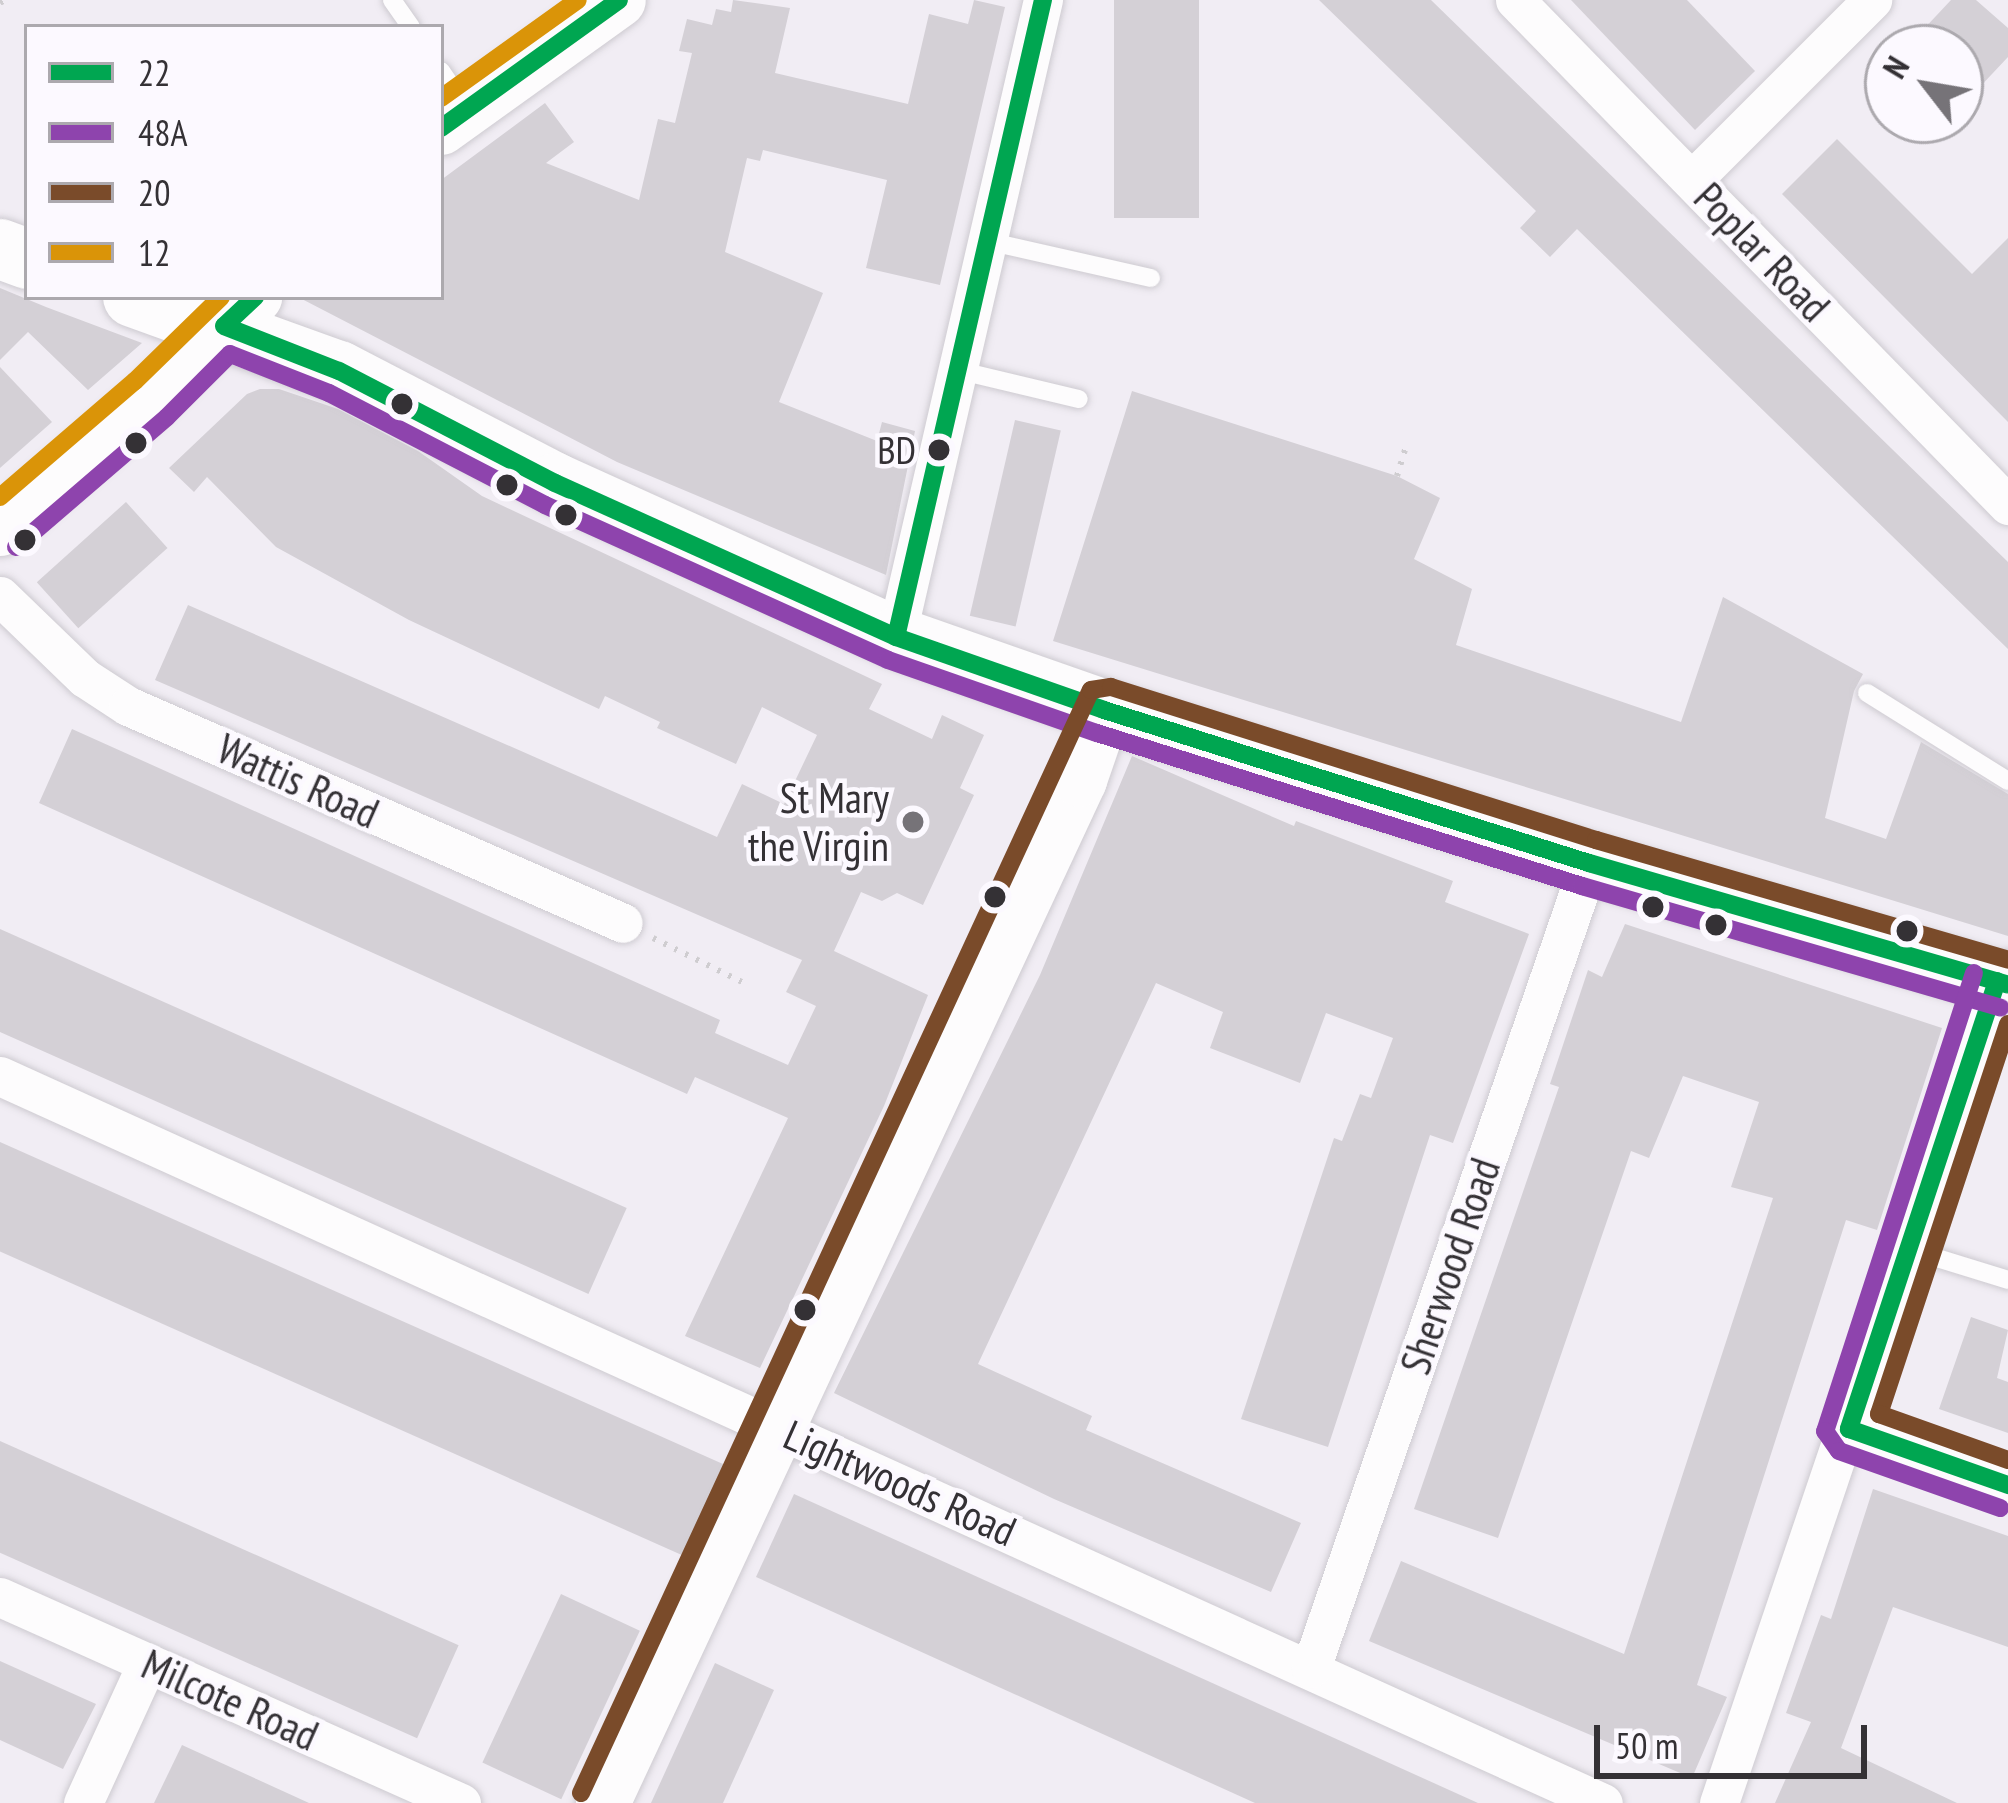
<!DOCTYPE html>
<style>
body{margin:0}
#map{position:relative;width:2008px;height:1803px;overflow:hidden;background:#f1edf4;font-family:"PT Sans Narrow",sans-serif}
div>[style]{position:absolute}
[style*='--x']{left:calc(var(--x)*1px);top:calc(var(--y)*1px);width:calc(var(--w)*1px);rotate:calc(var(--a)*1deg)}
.building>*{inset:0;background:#d4d0d6;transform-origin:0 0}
.path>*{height:6px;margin-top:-3px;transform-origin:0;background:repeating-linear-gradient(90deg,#cfcdd0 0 3px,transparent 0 12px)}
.roads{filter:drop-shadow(0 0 3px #cecbd1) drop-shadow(0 0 3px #cecbd1)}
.lane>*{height:18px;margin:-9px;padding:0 9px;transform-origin:9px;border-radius:9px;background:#fdfcfd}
.street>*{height:39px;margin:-19.5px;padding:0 19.5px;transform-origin:19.5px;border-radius:19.5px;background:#fdfcfd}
.secondary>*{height:54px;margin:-27px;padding:0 27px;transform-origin:27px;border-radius:27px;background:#fdfcfd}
.primary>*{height:60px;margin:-30px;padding:0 30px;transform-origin:30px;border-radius:30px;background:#fdfcfd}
.bus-1>*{height:18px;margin:-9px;padding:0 9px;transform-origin:9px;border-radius:9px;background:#00a651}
.bus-2>*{height:18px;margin:-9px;padding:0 9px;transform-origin:9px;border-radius:9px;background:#8e44ad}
.bus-3>*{height:18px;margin:-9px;padding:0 9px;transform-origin:9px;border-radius:9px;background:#7a4b2a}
.bus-4>*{height:18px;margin:-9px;padding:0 9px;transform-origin:9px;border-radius:9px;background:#da9408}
.dots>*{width:33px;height:33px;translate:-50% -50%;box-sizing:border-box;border:6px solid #fcf9ff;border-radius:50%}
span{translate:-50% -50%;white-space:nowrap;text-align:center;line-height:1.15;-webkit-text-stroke:9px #fcf9ff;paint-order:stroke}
.bus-label{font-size:39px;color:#343135}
.right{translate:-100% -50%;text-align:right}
.street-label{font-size:42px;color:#343135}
.poi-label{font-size:42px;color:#343135}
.legend{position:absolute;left:24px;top:24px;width:420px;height:276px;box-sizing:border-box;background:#fcf9ff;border:3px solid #aca9ae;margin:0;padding:15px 21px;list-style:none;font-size:36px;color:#343135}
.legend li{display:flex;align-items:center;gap:24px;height:60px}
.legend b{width:60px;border:3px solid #aca9ae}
.north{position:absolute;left:1864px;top:24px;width:120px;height:120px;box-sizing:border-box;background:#fcf9ff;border:3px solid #aca9ae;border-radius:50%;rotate:301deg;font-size:33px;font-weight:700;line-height:48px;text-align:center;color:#343135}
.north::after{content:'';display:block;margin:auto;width:42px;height:54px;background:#767378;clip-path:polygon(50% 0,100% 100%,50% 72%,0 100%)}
.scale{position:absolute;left:1594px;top:1725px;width:273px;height:54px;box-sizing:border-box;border:6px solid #343135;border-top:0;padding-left:15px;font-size:36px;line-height:42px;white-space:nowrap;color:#343135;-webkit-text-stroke:9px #fcf9ff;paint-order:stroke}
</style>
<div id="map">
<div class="building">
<i style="clip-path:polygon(733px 0,790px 8px,775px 73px,908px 104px,929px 14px,968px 24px,974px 0,1005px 7px,940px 285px,866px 268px,887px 180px,763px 150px,760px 161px,747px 158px,725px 252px,823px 293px,779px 402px,877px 441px,882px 422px,915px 431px,886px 575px,617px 462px,298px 297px,441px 297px,441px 180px,545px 103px,574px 142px,546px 163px,639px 200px,658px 119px,675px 123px,692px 53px,679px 51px,687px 19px,712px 25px,716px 9px,731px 12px)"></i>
<i style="left:1114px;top:0;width:85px;height:218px"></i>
<i style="clip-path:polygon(1319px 0,1431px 0,2008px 562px,2008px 649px,1577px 229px,1550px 257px,1520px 228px,1536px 211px)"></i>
<i style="clip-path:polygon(1571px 0,1687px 0,1755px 71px,1695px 130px)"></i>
<i style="clip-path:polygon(1951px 0,1976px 0,2008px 28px,2008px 57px,1960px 108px,1960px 48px,1906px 48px)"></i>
<i style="clip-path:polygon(1837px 139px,1972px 274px,2008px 238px,2008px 422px,1782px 194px)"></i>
<i style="clip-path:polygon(0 288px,46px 307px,142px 343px,88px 390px,28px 332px,0 360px)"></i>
<i style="clip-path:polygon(0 367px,52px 422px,0 468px)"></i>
<i style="clip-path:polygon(260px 389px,279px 389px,338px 409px,418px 451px,482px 496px,882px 684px,869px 709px,932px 739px,942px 715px,984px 735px,960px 788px,974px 795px,923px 905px,897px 893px,882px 901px,861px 892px,834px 951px,928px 995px,884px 1106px,760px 1368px,685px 1336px,788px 1118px,695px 1077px,687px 1094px,39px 803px,72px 729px,720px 1020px,715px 1033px,788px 1065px,816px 1006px,786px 992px,802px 960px,155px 680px,188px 605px,717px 837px,742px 784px,784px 804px,817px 735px,762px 707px,736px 764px,657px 728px,660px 722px,605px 696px,599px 709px,409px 620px,276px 547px,207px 477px,194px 492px,169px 468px,247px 394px)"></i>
<i style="clip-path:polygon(1132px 391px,1397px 476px,1440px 498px,1414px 559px,1472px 589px,1456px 645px,1681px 722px,1723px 597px,1863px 674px,1854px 691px,1825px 818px,1886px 839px,1921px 742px,2008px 794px,2008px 936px,1053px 641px)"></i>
<i style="left:1015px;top:420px;width:47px;height:201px;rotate:13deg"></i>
<i style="left:126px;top:502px;width:62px;height:120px;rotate:48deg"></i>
<i style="clip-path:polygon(1132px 756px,1294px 826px,1296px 821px,1453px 881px,1445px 902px,1529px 934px,1453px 1143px,1430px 1135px,1328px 1447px,1241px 1419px,1334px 1138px,1342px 1141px,1360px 1094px,1371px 1098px,1393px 1038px,1326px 1013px,1300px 1083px,1210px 1048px,1223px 1012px,1156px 983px,978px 1364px,1092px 1416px,1086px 1430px,1301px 1523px,1271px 1592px,1054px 1499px,834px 1393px,1040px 975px)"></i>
<i style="clip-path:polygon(1625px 924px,1942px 1028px,1877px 1230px,1846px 1220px,1697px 1685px,1727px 1697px,1692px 1778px,1369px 1641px,1401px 1561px,1624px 1654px,1773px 1198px,1731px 1187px,1759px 1102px,1683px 1076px,1649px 1158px,1631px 1151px,1498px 1538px,1414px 1509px,1559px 1087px,1550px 1084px,1588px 970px,1602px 977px)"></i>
<i style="left:0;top:929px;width:686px;height:94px;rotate:24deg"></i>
<i style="left:0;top:1142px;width:792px;height:100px;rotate:24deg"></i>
<i style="clip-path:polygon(1971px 1317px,2008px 1330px,1997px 1378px,2008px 1382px,2008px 1433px,1939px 1409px)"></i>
<i style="left:0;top:1441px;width:502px;height:102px;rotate:24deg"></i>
<i style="clip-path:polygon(1873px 1489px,2008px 1536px,2008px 1647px,1893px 1607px,1841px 1748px,1957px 1803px,1775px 1803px,1811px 1722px,1786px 1713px,1821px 1615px,1831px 1619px)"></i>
<i style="clip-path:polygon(794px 1494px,1478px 1803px,1255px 1803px,756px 1577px)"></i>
<i style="left:561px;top:1594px;width:87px;height:186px;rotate:25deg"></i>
<i style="clip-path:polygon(0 1661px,96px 1704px,63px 1769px,0 1740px)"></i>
<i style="clip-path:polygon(715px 1663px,774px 1690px,723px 1803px,651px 1803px)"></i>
<i style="clip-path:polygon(182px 1745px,309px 1803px,154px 1803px)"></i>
</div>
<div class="path">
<i style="--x:0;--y:3;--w:6;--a:-31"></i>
<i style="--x:1397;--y:476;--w:28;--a:-73"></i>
<i style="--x:653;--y:938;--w:99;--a:26.3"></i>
</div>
<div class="roads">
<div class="lane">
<i style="--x:392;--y:0;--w:33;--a:55"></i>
<i style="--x:441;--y:71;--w:42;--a:55.6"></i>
<i style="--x:987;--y:241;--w:168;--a:12.7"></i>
<i style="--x:957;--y:370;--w:125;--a:13.4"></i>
<i style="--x:1867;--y:693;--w:166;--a:32"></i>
<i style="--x:1908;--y:1249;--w:105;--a:17.2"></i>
</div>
<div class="street">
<i style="--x:1515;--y:0;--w:706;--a:45.69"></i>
<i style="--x:1692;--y:180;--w:255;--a:-45"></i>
<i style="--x:0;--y:596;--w:118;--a:44"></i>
<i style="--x:85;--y:678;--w:51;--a:33.1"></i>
<i style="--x:128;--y:706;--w:540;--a:23.67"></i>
<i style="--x:896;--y:637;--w:654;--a:-77.01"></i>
<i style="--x:0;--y:1076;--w:1760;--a:24.4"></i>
<i style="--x:1849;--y:1429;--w:169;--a:19.4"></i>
<i style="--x:0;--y:1597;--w:505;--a:24.08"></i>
<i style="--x:1311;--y:1668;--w:852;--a:-70.95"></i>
<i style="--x:83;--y:1803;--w:154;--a:-65.4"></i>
<i style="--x:1719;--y:1803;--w:868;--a:-71.31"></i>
<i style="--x:1997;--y:981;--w:16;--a:-47"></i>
</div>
<div class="secondary">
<i style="--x:441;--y:128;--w:219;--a:-35.7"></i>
<i style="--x:0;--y:529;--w:199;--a:-40.7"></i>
<i style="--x:151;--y:399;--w:146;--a:-44.4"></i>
<i style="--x:603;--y:1803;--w:1129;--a:-65"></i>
<i style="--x:1080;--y:780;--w:74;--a:-71.1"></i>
</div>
<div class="primary">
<i style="--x:0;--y:249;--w:29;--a:20"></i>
<i style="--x:133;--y:297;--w:219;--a:19.8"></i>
<i style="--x:339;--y:371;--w:243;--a:27.4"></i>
<i style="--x:555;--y:483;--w:374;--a:24.3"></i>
<i style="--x:896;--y:637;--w:220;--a:19.3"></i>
<i style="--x:1104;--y:710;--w:509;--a:17.51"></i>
<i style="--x:1589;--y:863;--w:436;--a:16.2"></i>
</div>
</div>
<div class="bus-1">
<i style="--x:441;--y:128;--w:219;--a:-35.7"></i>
<i style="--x:255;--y:297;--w:42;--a:136.9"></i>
<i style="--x:224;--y:326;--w:123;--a:21.4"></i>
<i style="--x:339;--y:371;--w:243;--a:27.4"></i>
<i style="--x:555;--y:483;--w:374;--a:24.3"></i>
<i style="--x:896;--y:637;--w:220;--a:19.3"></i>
<i style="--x:1104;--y:710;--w:509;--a:17.51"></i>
<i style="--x:1589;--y:863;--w:436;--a:16.2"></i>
<i style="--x:896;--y:637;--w:654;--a:-77.01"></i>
<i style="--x:1997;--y:981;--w:472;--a:108.3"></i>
<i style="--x:1849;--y:1429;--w:169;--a:19.4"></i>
</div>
<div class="bus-2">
<i style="--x:16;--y:547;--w:199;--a:-40.7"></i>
<i style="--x:167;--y:417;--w:89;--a:-45"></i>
<i style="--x:230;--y:354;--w:106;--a:21.5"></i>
<i style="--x:329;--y:393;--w:243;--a:27.4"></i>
<i style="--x:545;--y:505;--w:376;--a:24.3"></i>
<i style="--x:888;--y:660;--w:221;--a:19.3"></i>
<i style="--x:1097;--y:733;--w:509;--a:17.51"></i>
<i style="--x:1582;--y:886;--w:436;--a:16.2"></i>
<i style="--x:1974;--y:973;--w:482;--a:108"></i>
<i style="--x:1825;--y:1431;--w:24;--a:55"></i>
<i style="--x:1839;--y:1451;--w:171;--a:19.5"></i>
</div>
<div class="bus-3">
<i style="--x:2008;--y:1024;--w:411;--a:108.3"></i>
<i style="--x:1879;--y:1414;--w:137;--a:19.6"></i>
<i style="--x:581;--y:1793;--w:1215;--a:-65.19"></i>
<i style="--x:1091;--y:690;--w:20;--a:-9"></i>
<i style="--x:1111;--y:687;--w:509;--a:17.51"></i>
<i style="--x:1596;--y:840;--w:429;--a:16.2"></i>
</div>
<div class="bus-4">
<i style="--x:441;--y:98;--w:168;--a:-35.6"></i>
<i style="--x:0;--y:497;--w:178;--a:-40.7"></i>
<i style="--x:135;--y:381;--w:120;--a:-44.3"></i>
</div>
<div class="dots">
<i style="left:402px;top:404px;background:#343135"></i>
<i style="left:136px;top:443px;background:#343135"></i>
<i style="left:939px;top:450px;background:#343135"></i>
<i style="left:507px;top:485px;background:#343135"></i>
<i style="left:566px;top:515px;background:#343135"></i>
<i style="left:25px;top:540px;background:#343135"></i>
<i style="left:913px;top:822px;background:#767378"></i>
<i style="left:995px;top:897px;background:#343135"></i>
<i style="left:1653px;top:907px;background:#343135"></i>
<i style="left:1716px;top:925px;background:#343135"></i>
<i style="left:1907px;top:931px;background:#343135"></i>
<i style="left:805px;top:1310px;background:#343135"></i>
</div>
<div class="bus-label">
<span class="right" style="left:916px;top:450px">BD</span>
</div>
<div class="street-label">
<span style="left:1762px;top:252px;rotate:46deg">Poplar Road</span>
<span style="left:298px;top:781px;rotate:24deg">Wattis Road</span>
<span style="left:1450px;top:1266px;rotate:-71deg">Sherwood Road</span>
<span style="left:900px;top:1483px;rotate:24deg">Lightwoods Road</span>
<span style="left:230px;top:1700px;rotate:24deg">Milcote Road</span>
</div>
<div class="poi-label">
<span class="right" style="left:889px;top:822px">St Mary<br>the Virgin</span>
</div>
<ul class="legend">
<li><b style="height:15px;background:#00a651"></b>22</li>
<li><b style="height:15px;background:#8e44ad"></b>48A</li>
<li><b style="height:15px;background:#7a4b2a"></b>20</li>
<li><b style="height:15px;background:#da9408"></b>12</li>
</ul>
<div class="north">N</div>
<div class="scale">50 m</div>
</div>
